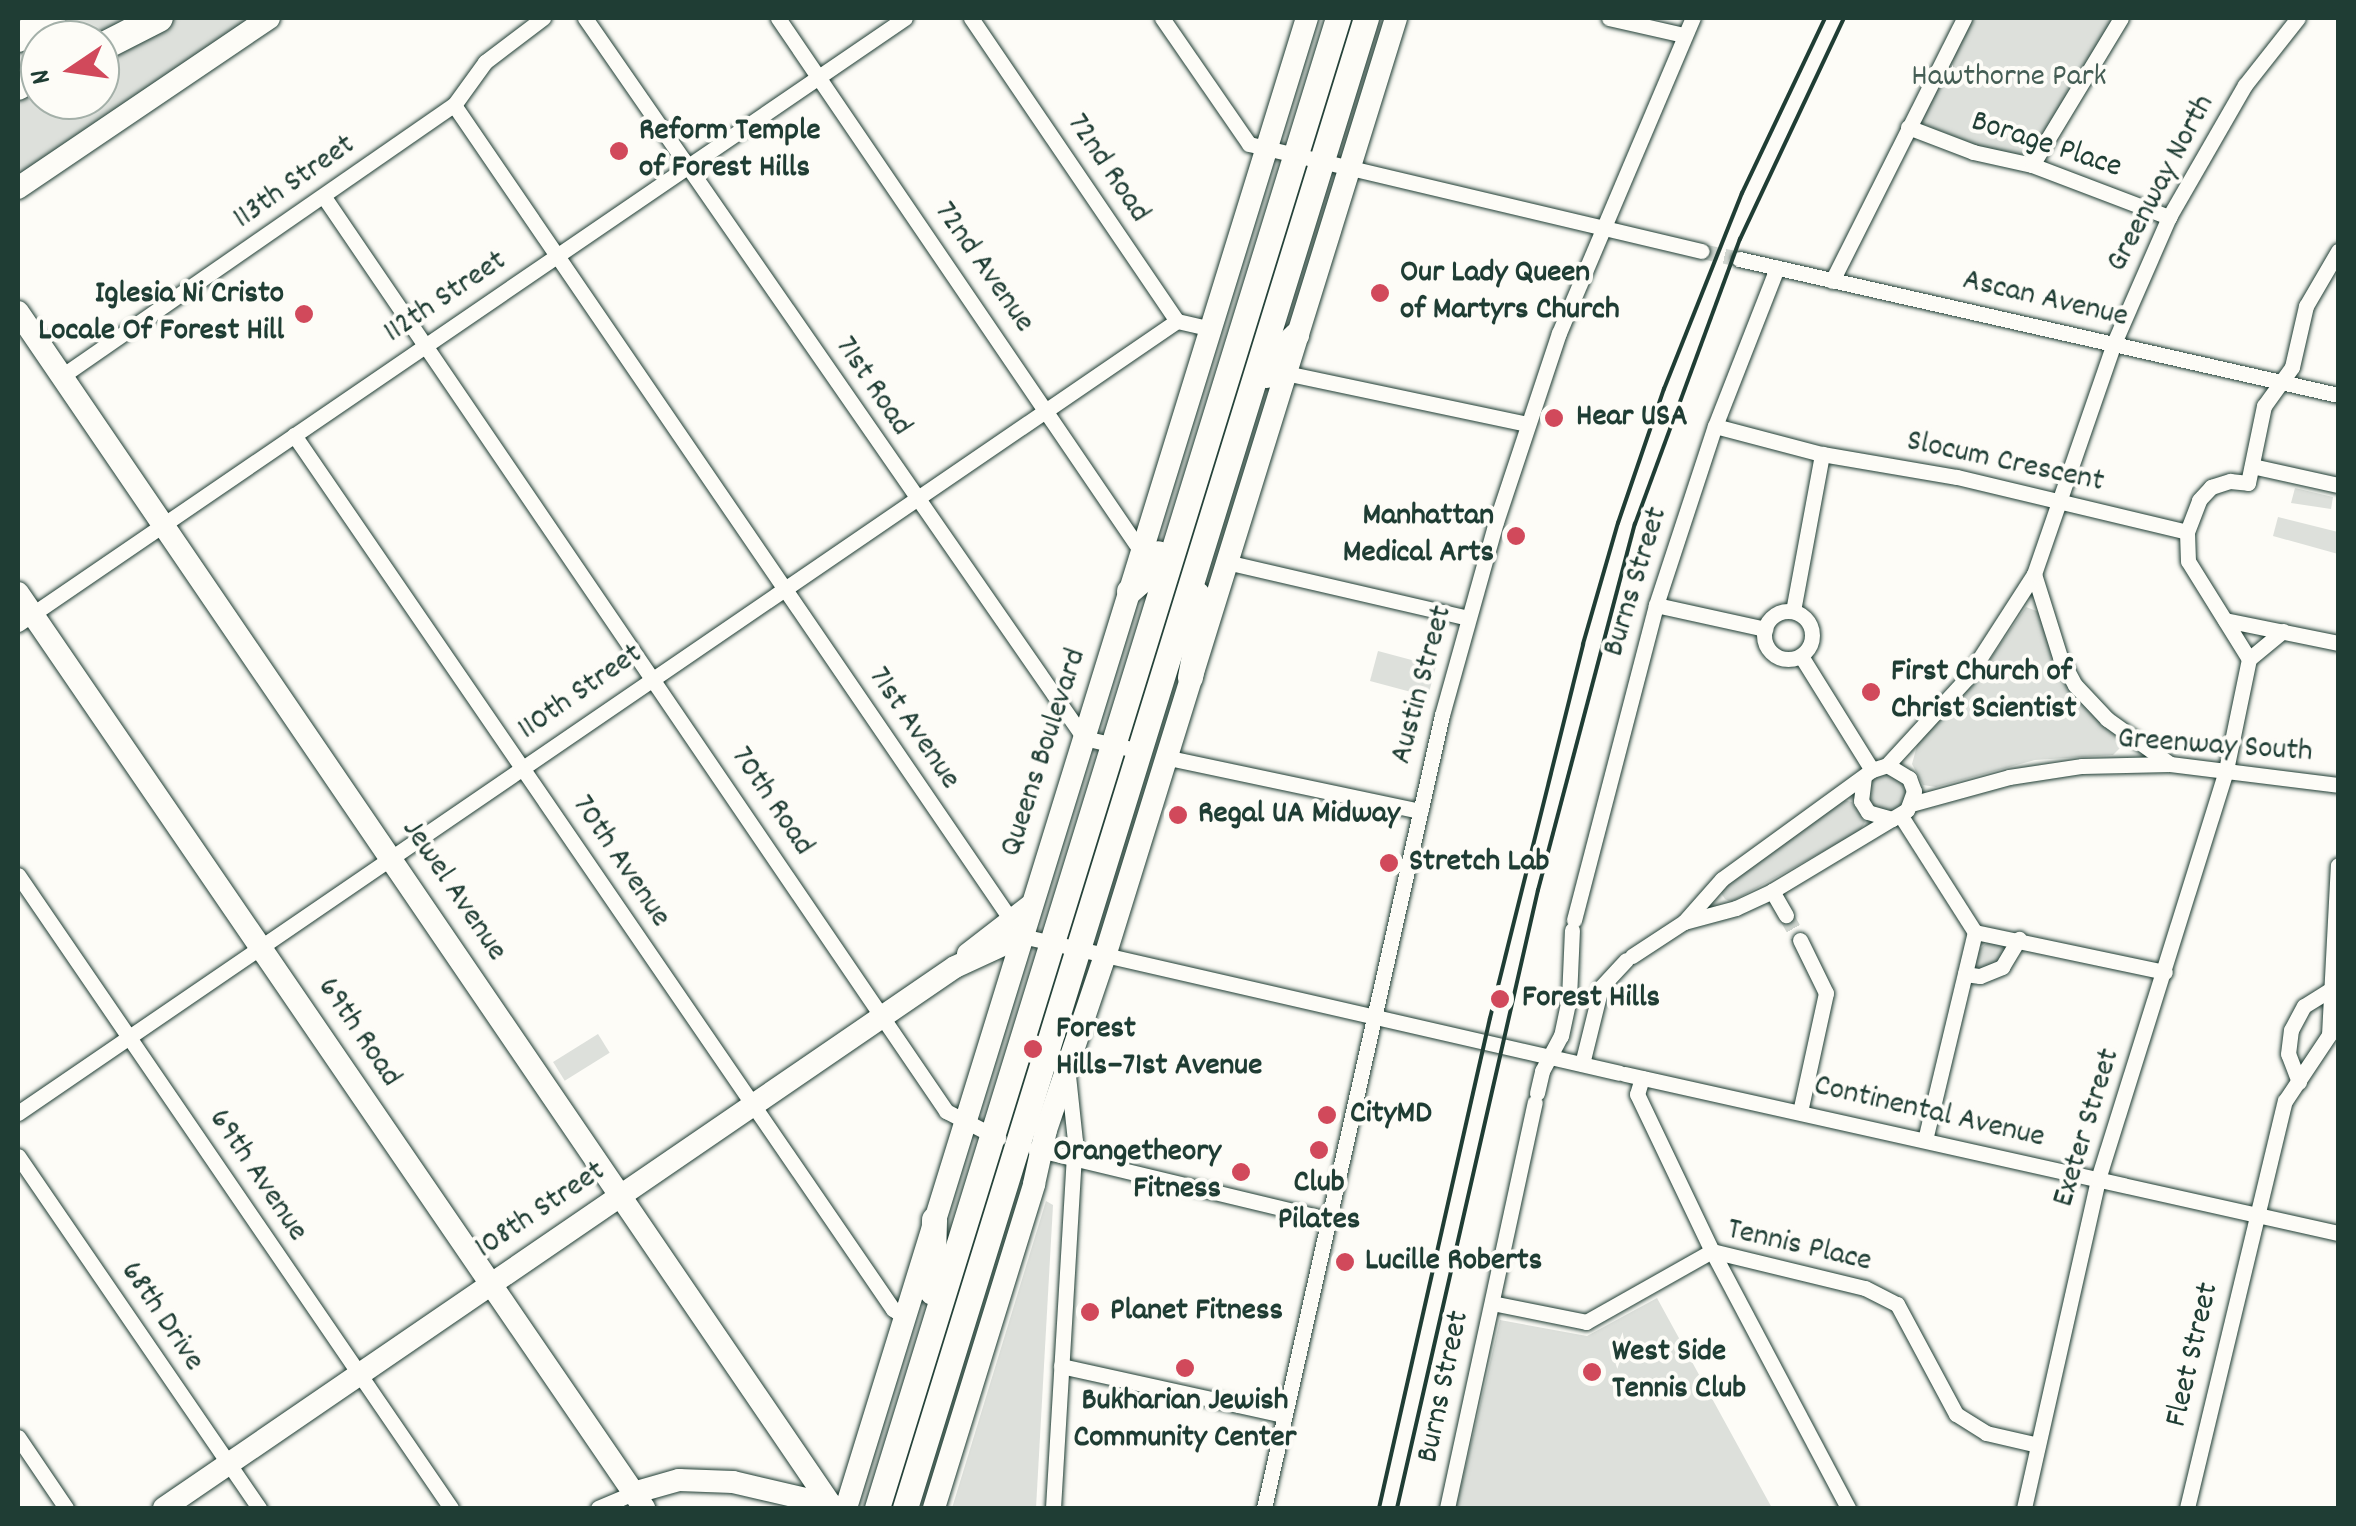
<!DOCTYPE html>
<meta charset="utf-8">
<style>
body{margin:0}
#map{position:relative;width:2356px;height:1526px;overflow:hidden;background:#fdfcf7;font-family:Dekko,sans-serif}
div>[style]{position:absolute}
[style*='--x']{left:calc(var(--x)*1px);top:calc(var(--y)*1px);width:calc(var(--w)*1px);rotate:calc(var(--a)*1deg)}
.green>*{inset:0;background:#dde0db;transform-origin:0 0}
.street-tunnel>*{height:15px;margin-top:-7.5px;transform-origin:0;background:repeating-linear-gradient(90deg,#d1d6d0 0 15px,transparent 0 23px)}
.roads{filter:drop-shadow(0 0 2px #1f3d34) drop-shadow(0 0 2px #1f3d34)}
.street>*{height:15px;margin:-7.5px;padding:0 7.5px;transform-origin:7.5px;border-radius:7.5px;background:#fdfcf7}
.street>.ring{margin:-7.5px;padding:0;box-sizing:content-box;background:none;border:15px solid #fdfcf7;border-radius:50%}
.secondary>*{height:22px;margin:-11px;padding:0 11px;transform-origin:11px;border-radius:11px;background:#fdfcf7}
.primary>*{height:25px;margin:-12.5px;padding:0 12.5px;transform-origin:12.5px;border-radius:12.5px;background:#fdfcf7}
.highway>*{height:28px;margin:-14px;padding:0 14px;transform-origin:14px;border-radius:14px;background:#fdfcf7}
.rail>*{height:4px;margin:-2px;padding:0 2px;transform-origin:2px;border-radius:2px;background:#1f3d34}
.dots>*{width:28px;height:28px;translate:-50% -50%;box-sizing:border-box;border:5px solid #fdfcf7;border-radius:50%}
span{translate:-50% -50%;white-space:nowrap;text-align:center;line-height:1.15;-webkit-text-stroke:8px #fdfcf7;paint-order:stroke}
.park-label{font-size:32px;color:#455e55}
.poi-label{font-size:32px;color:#1f3d34;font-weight:700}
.left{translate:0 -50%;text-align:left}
.right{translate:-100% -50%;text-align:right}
.street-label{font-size:32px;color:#1f3d34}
.frame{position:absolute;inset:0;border:20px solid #1f3d34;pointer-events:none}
.north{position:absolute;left:20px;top:20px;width:100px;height:100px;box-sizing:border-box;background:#fdfcf7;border:2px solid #a4b0a9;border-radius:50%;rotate:257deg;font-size:28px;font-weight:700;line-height:40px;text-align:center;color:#1f3d34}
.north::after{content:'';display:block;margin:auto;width:35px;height:45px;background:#d1495b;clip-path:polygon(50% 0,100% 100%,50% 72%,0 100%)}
</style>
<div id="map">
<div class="green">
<i style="clip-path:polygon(evenodd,18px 18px,252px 18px,18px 179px,18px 18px,40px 40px,100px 40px,100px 100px,40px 100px,40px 40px)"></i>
<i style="clip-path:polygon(1973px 18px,2113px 18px,2029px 159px,1996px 153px,1920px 123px)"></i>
<i style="clip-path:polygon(2295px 488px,2333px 497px,2331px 509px,2291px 503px)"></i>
<i style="clip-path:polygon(2278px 517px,2338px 532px,2338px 554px,2273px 536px)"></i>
<i style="clip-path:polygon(2026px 607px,2039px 612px,2054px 658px,2120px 737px,2121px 747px,2113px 755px,2035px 760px,1936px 787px,1923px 785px,1912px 764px,1918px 742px,1975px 681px)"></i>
<i style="left:1378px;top:651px;width:60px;height:31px;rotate:15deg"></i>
<i style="clip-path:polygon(1891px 771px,1907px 786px,1907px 800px,1892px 814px,1869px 804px,1867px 784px,1871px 777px)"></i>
<i style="clip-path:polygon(1844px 800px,1852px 802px,1865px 822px,1860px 831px,1731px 902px,1725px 899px,1721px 893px,1728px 883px)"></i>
<i style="clip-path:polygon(1989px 941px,2005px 942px,2008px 950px,2003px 960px,1982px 970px,1975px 968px,1974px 954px)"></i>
<i style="left:598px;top:1034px;width:22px;height:53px;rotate:58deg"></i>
<i style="clip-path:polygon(1046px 1201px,1053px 1205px,1036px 1508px,952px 1508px)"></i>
<i style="clip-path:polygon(1657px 1298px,1772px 1508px,1456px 1508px,1500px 1320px,1587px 1336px)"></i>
</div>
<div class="street-tunnel">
<i style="--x:1702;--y:251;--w:38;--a:12"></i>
<i style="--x:1786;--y:915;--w:29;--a:61"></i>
</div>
<div class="roads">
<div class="street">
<i style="--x:585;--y:18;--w:876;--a:55.28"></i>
<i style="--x:1084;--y:738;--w:57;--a:13.1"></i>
<i style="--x:778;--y:18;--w:643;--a:55.77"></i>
<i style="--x:971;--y:18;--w:366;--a:55.8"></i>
<i style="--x:1177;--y:321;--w:35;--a:13"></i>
<i style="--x:1162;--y:18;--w:153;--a:55.4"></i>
<i style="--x:1249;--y:144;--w:465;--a:13.3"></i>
<i style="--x:1609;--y:18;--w:77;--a:12.8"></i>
<i style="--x:454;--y:105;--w:1007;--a:55.65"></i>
<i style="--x:1022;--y:936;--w:613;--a:12.9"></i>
<i style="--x:1908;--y:127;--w:70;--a:21"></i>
<i style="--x:1973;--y:152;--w:60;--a:12.4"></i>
<i style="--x:2032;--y:165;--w:147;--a:20.8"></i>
<i style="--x:2032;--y:165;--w:172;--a:-58.8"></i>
<i style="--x:324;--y:197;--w:1106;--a:55.76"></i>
<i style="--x:946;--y:1111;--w:59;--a:27.4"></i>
<i style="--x:1739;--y:259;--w:614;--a:12.79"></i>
<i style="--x:1832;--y:281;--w:294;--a:-63.3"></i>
<i style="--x:1285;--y:373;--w:248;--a:11.9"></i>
<i style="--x:62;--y:376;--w:477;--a:-34.7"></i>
<i style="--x:454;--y:105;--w:53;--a:-54.2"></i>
<i style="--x:485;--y:62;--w:73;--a:-37.2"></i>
<i style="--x:1715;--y:426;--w:111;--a:14.7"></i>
<i style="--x:1822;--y:454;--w:137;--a:9.7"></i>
<i style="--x:1957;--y:477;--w:236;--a:13.4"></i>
<i style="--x:294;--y:435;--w:1060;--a:55.58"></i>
<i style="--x:893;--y:1309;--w:14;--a:36"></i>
<i style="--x:2252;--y:466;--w:88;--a:12.5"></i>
<i style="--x:1226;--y:562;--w:248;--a:13"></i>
<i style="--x:2034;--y:574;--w:87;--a:72.6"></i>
<i style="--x:2060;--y:657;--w:32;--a:62"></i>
<i style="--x:2075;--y:685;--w:47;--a:46.7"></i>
<i style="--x:2107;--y:719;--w:77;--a:35.5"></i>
<i style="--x:1656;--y:605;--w:112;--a:12.4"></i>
<i style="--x:1793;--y:611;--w:160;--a:-79.5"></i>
<i class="ring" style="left:1764px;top:611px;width:33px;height:33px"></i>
<i style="--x:2225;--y:620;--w:115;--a:11.5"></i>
<i style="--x:18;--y:624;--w:1074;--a:-34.34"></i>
<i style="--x:1801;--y:656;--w:134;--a:58.1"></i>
<i style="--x:2249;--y:659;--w:115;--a:-121.9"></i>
<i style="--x:2188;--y:561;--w:29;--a:-92"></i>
<i style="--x:2187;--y:532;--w:34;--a:-69"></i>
<i style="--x:2199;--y:500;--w:18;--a:-47"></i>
<i style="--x:2211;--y:487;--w:20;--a:-18"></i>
<i style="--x:2230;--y:481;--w:18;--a:6"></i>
<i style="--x:2248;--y:483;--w:79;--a:-78.3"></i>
<i style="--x:2264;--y:406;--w:48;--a:-54.3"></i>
<i style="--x:2292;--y:367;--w:63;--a:-77.1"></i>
<i style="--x:2306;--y:306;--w:64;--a:-59.8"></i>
<i style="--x:1164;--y:757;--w:262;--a:11.9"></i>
<i style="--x:1887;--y:765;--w:118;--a:-47.4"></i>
<i style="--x:1967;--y:678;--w:124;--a:-57.2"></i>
<i style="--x:2034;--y:574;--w:244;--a:-70.9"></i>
<i style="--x:2114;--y:343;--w:137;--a:-66.4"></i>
<i style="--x:2169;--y:217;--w:152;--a:-60.1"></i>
<i style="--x:2245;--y:85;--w:85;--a:-51.7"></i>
<i style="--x:1911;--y:804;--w:102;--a:-15.4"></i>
<i style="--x:2009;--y:777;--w:74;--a:-8.6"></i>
<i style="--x:2082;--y:766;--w:88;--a:-1.3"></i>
<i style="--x:2170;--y:764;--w:169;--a:7.1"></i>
<i style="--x:1901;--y:816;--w:138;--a:57.5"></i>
<i style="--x:18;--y:875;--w:767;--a:55.63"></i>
<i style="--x:1772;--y:891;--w:28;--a:60"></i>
<i style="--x:1574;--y:920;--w:325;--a:-75.4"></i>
<i style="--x:1656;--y:605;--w:188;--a:-71.8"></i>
<i style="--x:1715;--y:426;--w:170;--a:-68.6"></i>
<i style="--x:1684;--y:922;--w:54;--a:-15.1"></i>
<i style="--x:1736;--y:908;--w:40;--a:-25"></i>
<i style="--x:1772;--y:891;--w:140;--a:-31"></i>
<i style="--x:1975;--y:932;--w:194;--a:11.9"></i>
<i style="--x:1632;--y:956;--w:62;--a:-33.2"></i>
<i style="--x:1684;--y:922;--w:57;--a:-48.5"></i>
<i style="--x:1722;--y:879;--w:185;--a:-36"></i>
<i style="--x:1872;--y:770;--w:16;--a:-18"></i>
<i style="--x:1887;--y:765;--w:26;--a:31"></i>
<i style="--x:1909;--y:778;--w:14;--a:69"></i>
<i style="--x:1914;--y:791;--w:20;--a:110"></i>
<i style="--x:1907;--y:810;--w:17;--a:149"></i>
<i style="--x:1892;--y:819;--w:25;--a:-164"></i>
<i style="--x:1868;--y:812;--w:13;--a:-122"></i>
<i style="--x:1861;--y:801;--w:24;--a:-83"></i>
<i style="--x:1965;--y:974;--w:15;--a:8"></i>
<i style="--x:1980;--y:976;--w:24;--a:-22"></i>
<i style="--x:2002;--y:967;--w:33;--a:-59"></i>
<i style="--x:1582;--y:1064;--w:79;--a:-76.1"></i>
<i style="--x:1601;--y:987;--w:37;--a:-47"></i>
<i style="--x:1625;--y:1074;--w:731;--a:12.57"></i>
<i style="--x:1642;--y:1078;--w:17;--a:107"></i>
<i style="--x:1637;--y:1094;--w:174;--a:64.5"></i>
<i style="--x:1712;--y:1251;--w:291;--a:62.1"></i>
<i style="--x:2299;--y:1082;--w:30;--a:-111"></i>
<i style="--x:2288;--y:1054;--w:24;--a:-83"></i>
<i style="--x:2291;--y:1030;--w:27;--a:-62"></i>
<i style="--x:2304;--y:1006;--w:32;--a:-32"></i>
<i style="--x:1537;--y:1093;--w:23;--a:-77"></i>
<i style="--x:1542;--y:1071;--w:40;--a:-62"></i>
<i style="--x:1561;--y:1036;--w:39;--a:-78"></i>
<i style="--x:1569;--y:998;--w:68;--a:-87.5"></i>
<i style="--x:1800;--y:1112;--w:122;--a:-77.7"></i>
<i style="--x:1826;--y:993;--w:59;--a:-116.1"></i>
<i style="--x:18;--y:1113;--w:1404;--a:-34.35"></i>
<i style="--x:1925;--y:1140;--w:214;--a:-76.5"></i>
<i style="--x:1035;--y:1149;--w:300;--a:13.5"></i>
<i style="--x:18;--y:1156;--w:427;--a:55.6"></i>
<i style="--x:1492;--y:1303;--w:96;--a:11.4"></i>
<i style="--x:1586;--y:1322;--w:145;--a:-29.4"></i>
<i style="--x:1712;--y:1251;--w:157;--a:13.6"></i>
<i style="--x:1865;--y:1288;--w:36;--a:27"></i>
<i style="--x:1897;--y:1304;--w:125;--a:61.8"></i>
<i style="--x:1956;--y:1414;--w:36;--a:32"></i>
<i style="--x:1986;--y:1433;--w:53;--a:13"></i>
<i style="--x:1061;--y:1366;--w:228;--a:12.4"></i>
<i style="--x:18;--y:1437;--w:86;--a:55.9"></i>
<i style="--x:598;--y:1508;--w:38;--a:-23"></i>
<i style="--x:1053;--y:1508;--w:368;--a:-86.6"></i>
<i style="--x:1075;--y:1141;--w:65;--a:-96.1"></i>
<i style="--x:1264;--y:1508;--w:813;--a:-77.35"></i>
<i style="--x:1442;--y:715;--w:200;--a:-74.4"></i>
<i style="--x:1496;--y:522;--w:199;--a:-71.6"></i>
<i style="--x:1559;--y:333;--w:342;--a:-67"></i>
<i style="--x:1447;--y:1508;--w:415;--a:-77.8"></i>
<i style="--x:2024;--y:1508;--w:337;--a:-77.3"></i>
<i style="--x:2098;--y:1179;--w:429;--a:-72.6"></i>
<i style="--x:2226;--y:770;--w:113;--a:-78.3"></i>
<i style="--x:2249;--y:659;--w:44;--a:-39.5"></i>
<i style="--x:2187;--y:1508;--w:419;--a:-76.5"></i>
<i style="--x:2285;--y:1101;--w:79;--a:-56.3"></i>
<i style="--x:2329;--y:1035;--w:170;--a:-87"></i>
</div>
<div class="secondary">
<i style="--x:18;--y:188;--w:303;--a:-34.1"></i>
<i style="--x:18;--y:312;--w:1447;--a:55.73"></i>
<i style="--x:18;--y:593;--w:1109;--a:55.62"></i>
<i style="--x:968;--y:954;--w:78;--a:-37.7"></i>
<i style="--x:633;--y:1493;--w:48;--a:-15.8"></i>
<i style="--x:679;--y:1480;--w:54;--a:2.1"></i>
<i style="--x:733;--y:1482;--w:102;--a:13.1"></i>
<i style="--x:164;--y:1508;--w:958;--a:-34.37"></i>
<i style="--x:955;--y:967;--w:74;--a:-24.8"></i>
<i style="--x:846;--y:1508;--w:1560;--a:-72.81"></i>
<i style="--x:934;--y:1508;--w:339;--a:-72.8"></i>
<i style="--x:1034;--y:1184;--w:55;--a:-77.5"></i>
<i style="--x:1046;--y:1130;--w:184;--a:-71.3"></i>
<i style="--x:1105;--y:956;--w:982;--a:-72.76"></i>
</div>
<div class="primary">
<i style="--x:1266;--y:375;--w:23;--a:-65"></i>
<i style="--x:1276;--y:354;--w:28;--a:-44"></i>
<i style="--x:1129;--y:591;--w:29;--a:-41"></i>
<i style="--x:1151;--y:572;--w:20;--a:-70"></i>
<i style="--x:1190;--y:677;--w:44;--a:-79.5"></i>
<i style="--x:1198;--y:634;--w:40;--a:-91.4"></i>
<i style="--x:932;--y:1292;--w:73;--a:-88.4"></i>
<i style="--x:877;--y:1508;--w:1560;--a:-72.81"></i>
<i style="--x:905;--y:1508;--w:1560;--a:-72.81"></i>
</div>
<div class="highway">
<i style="--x:18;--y:38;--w:39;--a:-31"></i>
<i style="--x:100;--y:48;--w:66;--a:-27"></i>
<i style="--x:18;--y:86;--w:27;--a:-34"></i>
</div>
</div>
<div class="rail">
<i style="--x:1379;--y:1508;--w:502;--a:-77.24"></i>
<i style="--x:1490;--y:1018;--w:385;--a:-76"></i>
<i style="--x:1583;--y:644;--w:126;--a:-73.9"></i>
<i style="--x:1618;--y:523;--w:142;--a:-71.1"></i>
<i style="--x:1664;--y:389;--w:211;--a:-68.3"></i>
<i style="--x:1742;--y:193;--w:194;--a:-64.6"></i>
<i style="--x:1397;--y:1508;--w:634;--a:-77.15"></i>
<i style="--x:1538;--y:890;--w:379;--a:-75.2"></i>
<i style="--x:1635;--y:524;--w:304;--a:-69.8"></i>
<i style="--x:1740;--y:239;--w:244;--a:-64.8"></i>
</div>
<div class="dots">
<i style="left:619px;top:151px;background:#d1495b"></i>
<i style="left:1380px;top:293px;background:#d1495b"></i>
<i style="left:304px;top:314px;background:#d1495b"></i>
<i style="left:1554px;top:418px;background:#d1495b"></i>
<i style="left:1516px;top:536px;background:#d1495b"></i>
<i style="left:1871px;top:692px;background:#d1495b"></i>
<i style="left:1178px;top:815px;background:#d1495b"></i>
<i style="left:1389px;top:863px;background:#d1495b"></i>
<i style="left:1500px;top:999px;background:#d1495b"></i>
<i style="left:1033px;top:1049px;background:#d1495b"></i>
<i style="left:1327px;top:1115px;background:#d1495b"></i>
<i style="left:1319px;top:1150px;background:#d1495b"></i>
<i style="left:1241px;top:1172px;background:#d1495b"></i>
<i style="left:1345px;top:1262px;background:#d1495b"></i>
<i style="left:1090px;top:1312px;background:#d1495b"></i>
<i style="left:1185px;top:1368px;background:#d1495b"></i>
<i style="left:1592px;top:1372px;background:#d1495b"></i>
</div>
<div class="park-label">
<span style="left:2009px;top:78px">Hawthorne Park</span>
</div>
<div class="poi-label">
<span class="left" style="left:639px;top:151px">Reform Temple<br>of Forest Hills</span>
<span class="left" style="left:1400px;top:293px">Our Lady Queen<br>of Martyrs Church</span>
<span class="right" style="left:284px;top:314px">Iglesia Ni Cristo<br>Locale Of Forest Hill</span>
<span class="left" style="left:1576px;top:418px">Hear USA</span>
<span class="right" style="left:1494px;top:536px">Manhattan<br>Medical Arts</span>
<span class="left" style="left:1891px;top:692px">First Church of<br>Christ Scientist</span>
<span class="left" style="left:1198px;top:815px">Regal UA Midway</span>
<span class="left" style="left:1409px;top:863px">Stretch Lab</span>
<span class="left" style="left:1522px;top:999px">Forest Hills</span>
<span class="left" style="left:1056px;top:1049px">Forest<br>Hills–71st Avenue</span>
<span class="left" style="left:1350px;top:1115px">CityMD</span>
<span class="right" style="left:1221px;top:1172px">Orangetheory<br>Fitness</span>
<span style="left:1319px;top:1203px">Club<br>Pilates</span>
<span class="left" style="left:1365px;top:1262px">Lucille Roberts</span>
<span class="left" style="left:1110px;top:1312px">Planet Fitness</span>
<span class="left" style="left:1612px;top:1372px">West Side<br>Tennis Club</span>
<span style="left:1185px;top:1421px">Bukharian Jewish<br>Community Center</span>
</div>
<div class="street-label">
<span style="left:2046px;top:146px;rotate:18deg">Borage Place</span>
<span style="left:1107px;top:169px;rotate:56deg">72nd Road</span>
<span style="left:295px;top:183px;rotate:-35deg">113th Street</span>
<span style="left:2162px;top:184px;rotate:-62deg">Greenway North</span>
<span style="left:983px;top:268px;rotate:55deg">72nd Avenue</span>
<span style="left:446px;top:298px;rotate:-34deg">112th Street</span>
<span style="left:2045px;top:300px;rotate:13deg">Ascan Avenue</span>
<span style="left:872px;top:387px;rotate:56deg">71st Road</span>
<span style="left:2005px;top:463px;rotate:12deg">Slocum Crescent</span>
<span style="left:1637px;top:582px;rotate:-73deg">Burns Street</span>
<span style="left:1423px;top:685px;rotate:-75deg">Austin Street</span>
<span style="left:581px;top:693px;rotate:-35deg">110th Street</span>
<span style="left:913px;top:729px;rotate:56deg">71st Avenue</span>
<span style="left:2215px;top:747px;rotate:4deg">Greenway South</span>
<span style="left:1045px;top:753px;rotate:-72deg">Queens Boulevard</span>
<span style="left:771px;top:802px;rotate:56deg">70th Road</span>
<span style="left:620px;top:862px;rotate:56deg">70th Avenue</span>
<span style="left:453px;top:891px;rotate:56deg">Jewel Avenue</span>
<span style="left:358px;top:1033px;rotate:56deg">69th Road</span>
<span style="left:1929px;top:1113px;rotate:13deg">Continental Avenue</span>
<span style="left:2088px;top:1128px;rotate:-73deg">Exeter Street</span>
<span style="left:257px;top:1176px;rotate:56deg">69th Avenue</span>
<span style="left:541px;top:1211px;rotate:-34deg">108th Street</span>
<span style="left:1799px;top:1247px;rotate:13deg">Tennis Place</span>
<span style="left:161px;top:1317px;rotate:56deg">68th Drive</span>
<span style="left:2194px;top:1355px;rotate:-77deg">Fleet Street</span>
<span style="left:1445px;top:1387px;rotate:-78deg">Burns Street</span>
</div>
<div class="frame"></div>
<div class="north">N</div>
</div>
